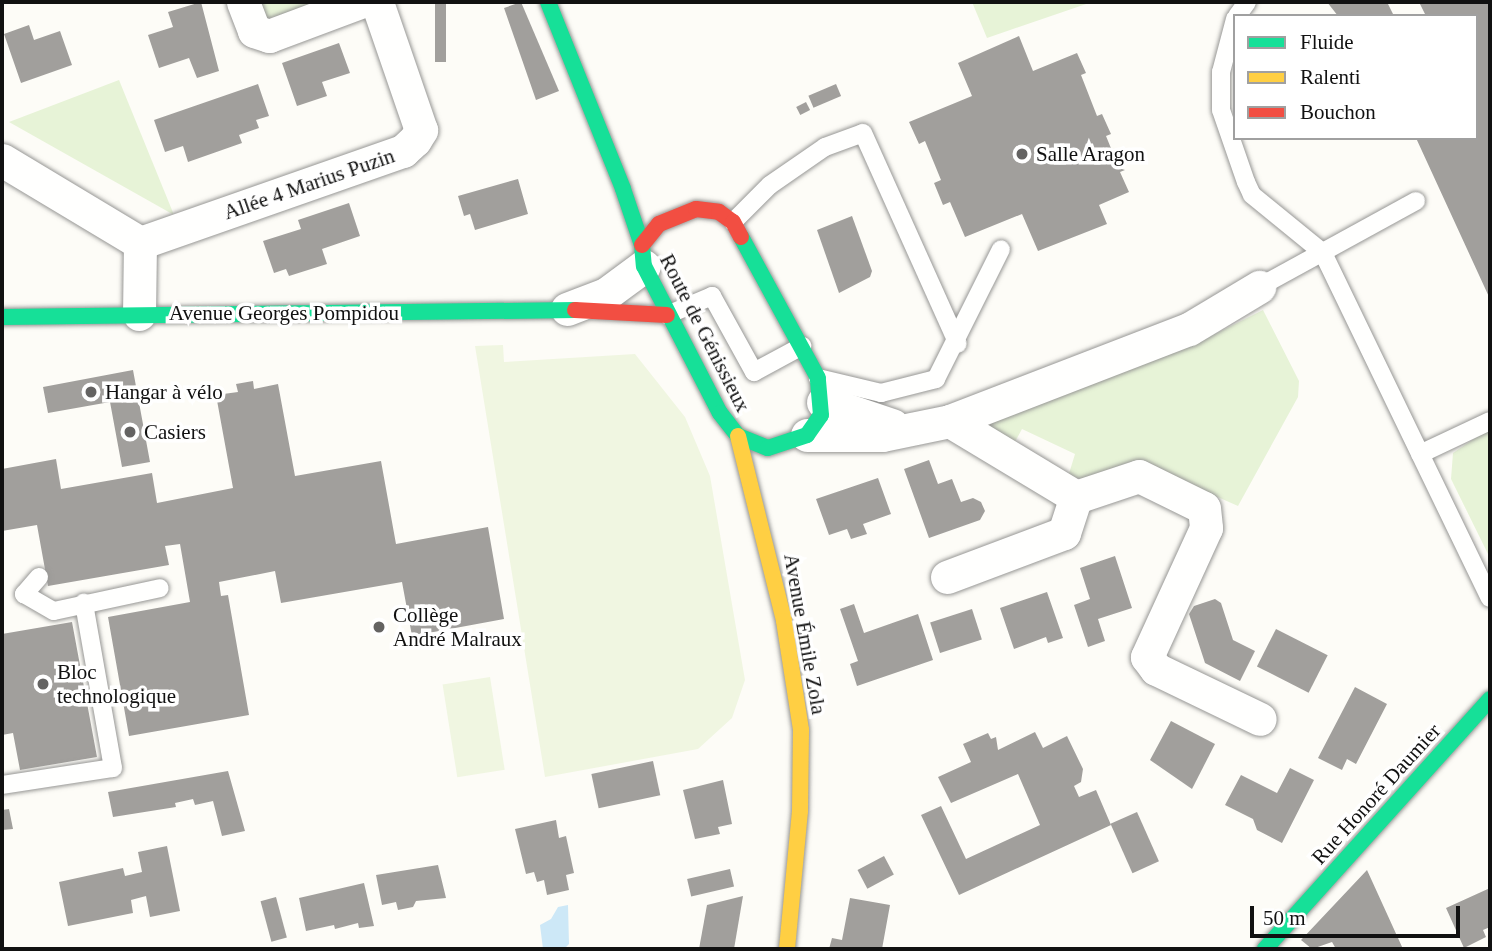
<!DOCTYPE html>
<meta charset="utf-8">
<style>
body{margin:0}
#map{position:relative;width:1492px;height:951px;overflow:hidden;background:#fdfcf7;font-family:"Times New Roman",serif}
div>[style]{position:absolute}
[style*='--x']{left:calc(var(--x)*1px);top:calc(var(--y)*1px);width:calc(var(--w)*1px);rotate:calc(var(--a)*1deg)}
.green>*{inset:0;background:#e7f3d7}
.pitch>*{inset:0;background:#f0f6e1;transform-origin:0 0}
.water>*{inset:0;background:#cde8f7}
.building>*{inset:0;background:#a19f9c;transform-origin:0 0}
.roads{filter:drop-shadow(0 0 2px #979795) drop-shadow(0 0 2px #979795)}
.lane>*{height:18px;margin:-9px;padding:0 9px;transform-origin:9px;border-radius:9px;background:#fffffe}
.street>*{height:33px;margin:-16.5px;padding:0 16.5px;transform-origin:16.5px;border-radius:16.5px;background:#fffffe}
.fast>*{height:16px;margin:-8px;padding:0 8px;transform-origin:8px;border-radius:8px;background:#16e098}
.slow>*{height:16px;margin:-8px;padding:0 8px;transform-origin:8px;border-radius:8px;background:#ffcf43}
.jam>*{height:16px;margin:-8px;padding:0 8px;transform-origin:8px;border-radius:8px;background:#f24e42}
.dots>*{width:19px;height:19px;translate:-50% -50%;box-sizing:border-box;border:4px solid #fff;border-radius:50%}
span{translate:-50% -50%;white-space:nowrap;text-align:center;line-height:1.15;-webkit-text-stroke:7px #fff;paint-order:stroke}
.poi-label{font-size:21px;color:#111}
.left{translate:0 -50%;text-align:left}
.street-label{font-size:21px;color:#111}
.frame{position:absolute;inset:0;border:4px solid #111;pointer-events:none}
.legend{position:absolute;left:1233px;top:14px;width:245px;height:126px;box-sizing:border-box;background:#fff;border:2px solid #a0a0a0;margin:0;padding:9px 12px;list-style:none;font-size:21px;color:#111}
.legend li{display:flex;align-items:center;gap:14px;height:35px}
.legend b{width:35px;border:2px solid #a0a0a0}
.scale{position:absolute;left:1250px;top:906px;width:210px;height:32px;box-sizing:border-box;border:4px solid #111;border-top:0;padding-left:9px;font-size:21px;line-height:24px;white-space:nowrap;color:#111;-webkit-text-stroke:5px #fff;paint-order:stroke}
</style>
<div id="map">
<div class="green">
<i style="clip-path:polygon(252px 2px,324px 2px,263px 20px)"></i>
<i style="clip-path:polygon(972px 2px,1092px 2px,987px 38px)"></i>
<i style="clip-path:polygon(119px 80px,174px 215px,9px 122px)"></i>
<i style="clip-path:polygon(1263px 310px,1299px 381px,1298px 397px,1238px 506px,1143px 464px,1087px 479px,1068px 477px,1075px 454px,1022px 429px,1011px 449px,984px 422px,1189px 347px)"></i>
<i style="clip-path:polygon(1490px 428px,1490px 558px,1451px 479px,1453px 453px)"></i>
</div>
<div class="pitch">
<i style="clip-path:polygon(503px 345px,504px 362px,635px 354px,685px 417px,710px 476px,745px 680px,732px 718px,698px 749px,545px 777px,475px 346px)"></i>
<i style="left:490px;top:677px;width:94px;height:48px;rotate:81deg"></i>
</div>
<div class="water">
<i style="clip-path:polygon(568px 905px,569px 944px,564px 949px,543px 949px,540px 925px,551px 919px,558px 907px)"></i>
</div>
<div class="building">
<i style="clip-path:polygon(201px 2px,219px 71px,197px 78px,189px 58px,159px 68px,148px 35px,173px 27px,168px 12px)"></i>
<i style="left:435px;top:2px;width:11px;height:60px"></i>
<i style="clip-path:polygon(521px 2px,559px 91px,536px 100px,504px 8px)"></i>
<i style="clip-path:polygon(1327px 2px,1387px 2px,1394px 16px,1338px 16px)"></i>
<i style="clip-path:polygon(1419px 2px,1490px 2px,1490px 299px,1416px 138px,1476px 138px,1476px 16px,1426px 16px)"></i>
<i style="clip-path:polygon(29px 25px,34px 40px,60px 31px,72px 65px,21px 83px,4px 34px)"></i>
<i style="clip-path:polygon(1019px 36px,1033px 71px,1077px 53px,1086px 73px,1081px 75px,1097px 116px,1102px 114px,1111px 134px,1106px 136px,1119px 168px,1125px 170px,1120px 172px,1129px 192px,1099px 205px,1107px 224px,1038px 251px,1022px 214px,965px 237px,950px 202px,943px 205px,934px 183px,941px 180px,925px 141px,919px 144px,909px 122px,972px 96px,958px 63px)"></i>
<i style="clip-path:polygon(339px 43px,350px 73px,322px 82px,327px 96px,297px 106px,282px 63px)"></i>
<i style="clip-path:polygon(258px 84px,269px 116px,256px 120px,259px 128px,239px 135px,242px 143px,188px 162px,183px 146px,165px 152px,154px 120px)"></i>
<i style="left:836px;top:84px;width:13px;height:30px;rotate:67deg"></i>
<i style="left:806px;top:102px;width:9px;height:11px;rotate:63deg"></i>
<i style="clip-path:polygon(518px 179px,528px 214px,475px 230px,470px 214px,464px 216px,458px 196px)"></i>
<i style="clip-path:polygon(349px 203px,360px 236px,322px 249px,327px 264px,289px 276px,286px 269px,274px 273px,263px 241px,301px 229px,298px 220px)"></i>
<i style="clip-path:polygon(852px 216px,872px 271px,870px 277px,839px 293px,817px 230px)"></i>
<i style="clip-path:polygon(133px 370px,150px 462px,122px 467px,110px 402px,48px 413px,43px 387px)"></i>
<i style="clip-path:polygon(253px 381px,254px 389px,278px 384px,295px 476px,381px 461px,396px 544px,488px 527px,504px 619px,412px 636px,402px 582px,281px 603px,275px 571px,219px 582px,221px 596px,228px 595px,249px 715px,129px 736px,108px 617px,190px 602px,180px 544px,165px 546px,169px 565px,48px 586px,37px 525px,2px 531px,2px 469px,56px 459px,61px 489px,152px 473px,157px 503px,233px 488px,216px 395px,238px 392px,236px 384px)"></i>
<i style="clip-path:polygon(929px 460px,938px 484px,952px 479px,961px 502px,973px 498px,981px 502px,985px 511px,980px 520px,929px 538px,904px 469px)"></i>
<i style="clip-path:polygon(878px 478px,891px 514px,863px 524px,867px 534px,851px 539px,847px 529px,829px 535px,816px 499px)"></i>
<i style="clip-path:polygon(1115px 556px,1132px 608px,1098px 619px,1105px 641px,1088px 647px,1074px 605px,1090px 599px,1080px 568px)"></i>
<i style="clip-path:polygon(1047px 592px,1063px 638px,1048px 643px,1046px 637px,1014px 649px,1000px 608px)"></i>
<i style="clip-path:polygon(1215px 599px,1221px 603px,1233px 640px,1255px 651px,1240px 681px,1205px 663px,1189px 614px,1194px 606px)"></i>
<i style="clip-path:polygon(854px 604px,864px 633px,918px 614px,933px 660px,857px 686px,850px 664px,858px 661px,840px 609px)"></i>
<i style="left:972px;top:609px;width:32px;height:44px;rotate:72deg"></i>
<i style="clip-path:polygon(72px 622px,97px 757px,20px 770px,13px 733px,2px 735px,2px 634px)"></i>
<i style="left:1276px;top:629px;width:58px;height:42px;rotate:27deg"></i>
<i style="clip-path:polygon(1355px 687px,1387px 704px,1356px 764px,1347px 759px,1342px 770px,1318px 758px)"></i>
<i style="clip-path:polygon(1171px 721px,1215px 744px,1192px 789px,1150px 760px)"></i>
<i style="clip-path:polygon(1035px 732px,1043px 748px,1067px 736px,1083px 769px,1081px 782px,1074px 786px,1079px 797px,1096px 790px,1111px 825px,959px 895px,921px 815px,941px 806px,966px 859px,1040px 825px,1018px 774px,951px 803px,938px 777px,971px 762px,963px 744px,988px 733px,991px 739px,996px 737px,998px 750px)"></i>
<i style="left:653px;top:761px;width:35px;height:63px;rotate:78deg"></i>
<i style="clip-path:polygon(1290px 768px,1314px 780px,1282px 843px,1257px 830px,1253px 819px,1225px 805px,1241px 775px,1277px 793px)"></i>
<i style="clip-path:polygon(228px 771px,245px 831px,222px 836px,213px 801px,195px 805px,193px 799px,175px 803px,176px 807px,113px 817px,108px 792px)"></i>
<i style="clip-path:polygon(723px 780px,732px 824px,718px 827px,720px 834px,695px 839px,683px 790px)"></i>
<i style="clip-path:polygon(9px 809px,13px 829px,2px 830px,2px 810px)"></i>
<i style="left:1137px;top:812px;width:54px;height:29px;rotate:66deg"></i>
<i style="clip-path:polygon(556px 820px,559px 838px,566px 836px,574px 873px,566px 875px,569px 890px,547px 895px,544px 880px,537px 882px,534px 872px,526px 874px,515px 829px)"></i>
<i style="clip-path:polygon(167px 846px,180px 911px,150px 917px,146px 896px,131px 900px,133px 913px,68px 926px,59px 882px,123px 868px,125px 876px,142px 872px,138px 852px)"></i>
<i style="left:884px;top:856px;width:21px;height:30px;rotate:62deg"></i>
<i style="clip-path:polygon(438px 865px,446px 898px,416px 901px,413px 907px,398px 910px,396px 902px,382px 905px,376px 875px)"></i>
<i style="left:730px;top:869px;width:18px;height:44px;rotate:77deg"></i>
<i style="clip-path:polygon(1367px 870px,1403px 949px,1336px 949px,1332px 942px,1312px 949px,1301px 940px)"></i>
<i style="clip-path:polygon(364px 883px,374px 926px,359px 928px,358px 923px,335px 929px,334px 925px,306px 931px,299px 898px)"></i>
<i style="clip-path:polygon(1490px 888px,1490px 927px,1483px 930px,1486px 937px,1464px 948px,1446px 908px)"></i>
<i style="clip-path:polygon(743px 896px,734px 949px,699px 949px,707px 905px)"></i>
<i style="left:276px;top:897px;width:42px;height:16px;rotate:75deg"></i>
<i style="clip-path:polygon(850px 898px,890px 905px,882px 949px,829px 949px,832px 938px,842px 940px)"></i>
</div>
<div class="roads">
<div class="lane">
<i style="--x:1237;--y:16;--w:17;--a:-54"></i>
<i style="--x:1235;--y:19;--w:55;--a:104.8"></i>
<i style="--x:1221;--y:72;--w:38;--a:90"></i>
<i style="--x:1221;--y:110;--w:76;--a:70.9"></i>
<i style="--x:1246;--y:182;--w:14;--a:65"></i>
<i style="--x:1252;--y:195;--w:92;--a:39.2"></i>
<i style="--x:1323;--y:253;--w:383;--a:64.2"></i>
<i style="--x:733;--y:222;--w:52;--a:-45"></i>
<i style="--x:770;--y:185;--w:67;--a:-34.6"></i>
<i style="--x:825;--y:147;--w:40;--a:-20.2"></i>
<i style="--x:863;--y:133;--w:231;--a:65.8"></i>
<i style="--x:1259;--y:287;--w:179;--a:-28.7"></i>
<i style="--x:667;--y:315;--w:49;--a:-22.9"></i>
<i style="--x:712;--y:296;--w:87;--a:61.1"></i>
<i style="--x:754;--y:372;--w:55;--a:-28.4"></i>
<i style="--x:818;--y:378;--w:65;--a:13.4"></i>
<i style="--x:881;--y:393;--w:57;--a:-14.3"></i>
<i style="--x:936;--y:379;--w:145;--a:-63.4"></i>
<i style="--x:1420;--y:454;--w:77;--a:-25.2"></i>
<i style="--x:39;--y:577;--w:23;--a:131"></i>
<i style="--x:24;--y:594;--w:34;--a:30"></i>
<i style="--x:54;--y:611;--w:108;--a:-12.2"></i>
<i style="--x:2;--y:785;--w:112;--a:-8.7"></i>
<i style="--x:113;--y:768;--w:168;--a:-100"></i>
</div>
<div class="street">
<i style="--x:243;--y:2;--w:31;--a:69"></i>
<i style="--x:254;--y:31;--w:16;--a:18"></i>
<i style="--x:269;--y:36;--w:97;--a:-20.5"></i>
<i style="--x:2;--y:160;--w:161;--a:31"></i>
<i style="--x:140;--y:243;--w:71;--a:90.8"></i>
<i style="--x:140;--y:243;--w:279;--a:-19.3"></i>
<i style="--x:403;--y:151;--w:16;--a:-43"></i>
<i style="--x:415;--y:140;--w:12;--a:-59"></i>
<i style="--x:421;--y:130;--w:135;--a:-109"></i>
<i style="--x:567;--y:309;--w:42;--a:-21"></i>
<i style="--x:606;--y:294;--w:47;--a:-36.4"></i>
<i style="--x:823;--y:402;--w:73;--a:18.4"></i>
<i style="--x:950;--y:421;--w:147;--a:31.1"></i>
<i style="--x:1076;--y:497;--w:66;--a:-18.4"></i>
<i style="--x:1139;--y:476;--w:72;--a:26.2"></i>
<i style="--x:1204;--y:508;--w:20;--a:84"></i>
<i style="--x:1206;--y:528;--w:142;--a:114.6"></i>
<i style="--x:1147;--y:657;--w:15;--a:53"></i>
<i style="--x:1156;--y:669;--w:115;--a:25.7"></i>
<i style="--x:807;--y:435;--w:75;--a:0"></i>
<i style="--x:882;--y:435;--w:69;--a:-11.6"></i>
<i style="--x:950;--y:421;--w:256;--a:-21.1"></i>
<i style="--x:1189;--y:329;--w:82;--a:-31"></i>
<i style="--x:947;--y:577;--w:125;--a:-20.6"></i>
<i style="--x:1064;--y:533;--w:38;--a:-72"></i>
</div>
<div class="fast">
<i style="--x:548;--y:2;--w:201;--a:68.1"></i>
<i style="--x:623;--y:189;--w:59;--a:71.3"></i>
<i style="--x:642;--y:245;--w:21;--a:85"></i>
<i style="--x:644;--y:266;--w:165;--a:62.7"></i>
<i style="--x:720;--y:413;--w:29;--a:52"></i>
<i style="--x:738;--y:436;--w:32;--a:22"></i>
<i style="--x:768;--y:448;--w:41;--a:-18.4"></i>
<i style="--x:807;--y:435;--w:24;--a:-55"></i>
<i style="--x:821;--y:415;--w:37;--a:-95"></i>
<i style="--x:818;--y:378;--w:161;--a:-118.6"></i>
<i style="--x:2;--y:317;--w:573;--a:-0.7"></i>
<i style="--x:1265;--y:949;--w:336;--a:-48"></i>
</div>
<div class="slow">
<i style="--x:738;--y:436;--w:191;--a:76"></i>
<i style="--x:784;--y:621;--w:110;--a:81.1"></i>
<i style="--x:801;--y:730;--w:81;--a:90.7"></i>
<i style="--x:800;--y:811;--w:139;--a:95.4"></i>
</div>
<div class="jam">
<i style="--x:642;--y:245;--w:27;--a:-51"></i>
<i style="--x:659;--y:224;--w:40;--a:-22"></i>
<i style="--x:696;--y:209;--w:23;--a:7"></i>
<i style="--x:719;--y:212;--w:17;--a:36"></i>
<i style="--x:733;--y:222;--w:17;--a:62"></i>
<i style="--x:575;--y:310;--w:92;--a:3.1"></i>
</div>
</div>
<div class="dots">
<i style="left:1022px;top:154px;background:#646362"></i>
<i style="left:91px;top:392px;background:#646362"></i>
<i style="left:130px;top:432px;background:#646362"></i>
<i style="left:379px;top:627px;background:#646362"></i>
<i style="left:43px;top:684px;background:#646362"></i>
</div>
<div class="poi-label">
<span class="left" style="left:1036px;top:154px">Salle Aragon</span>
<span class="left" style="left:105px;top:392px">Hangar à vélo</span>
<span class="left" style="left:144px;top:432px">Casiers</span>
<span class="left" style="left:393px;top:627px">Collège<br>André Malraux</span>
<span class="left" style="left:57px;top:684px">Bloc<br>technologique</span>
</div>
<div class="street-label">
<span style="left:309px;top:184px;rotate:-19deg">Allée 4 Marius Puzin</span>
<span style="left:284px;top:313px">Avenue Georges Pompidou</span>
<span style="left:705px;top:333px;rotate:63deg">Route de Génissieux</span>
<span style="left:805px;top:634px;rotate:80deg">Avenue Émile Zola</span>
<span style="left:1376px;top:794px;rotate:-48deg">Rue Honoré Daumier</span>
</div>
<div class="frame"></div>
<ul class="legend">
<li><b style="height:9px;background:#16e098"></b>Fluide</li>
<li><b style="height:9px;background:#ffcf43"></b>Ralenti</li>
<li><b style="height:9px;background:#f24e42"></b>Bouchon</li>
</ul>
<div class="scale">50 m</div>
</div>
